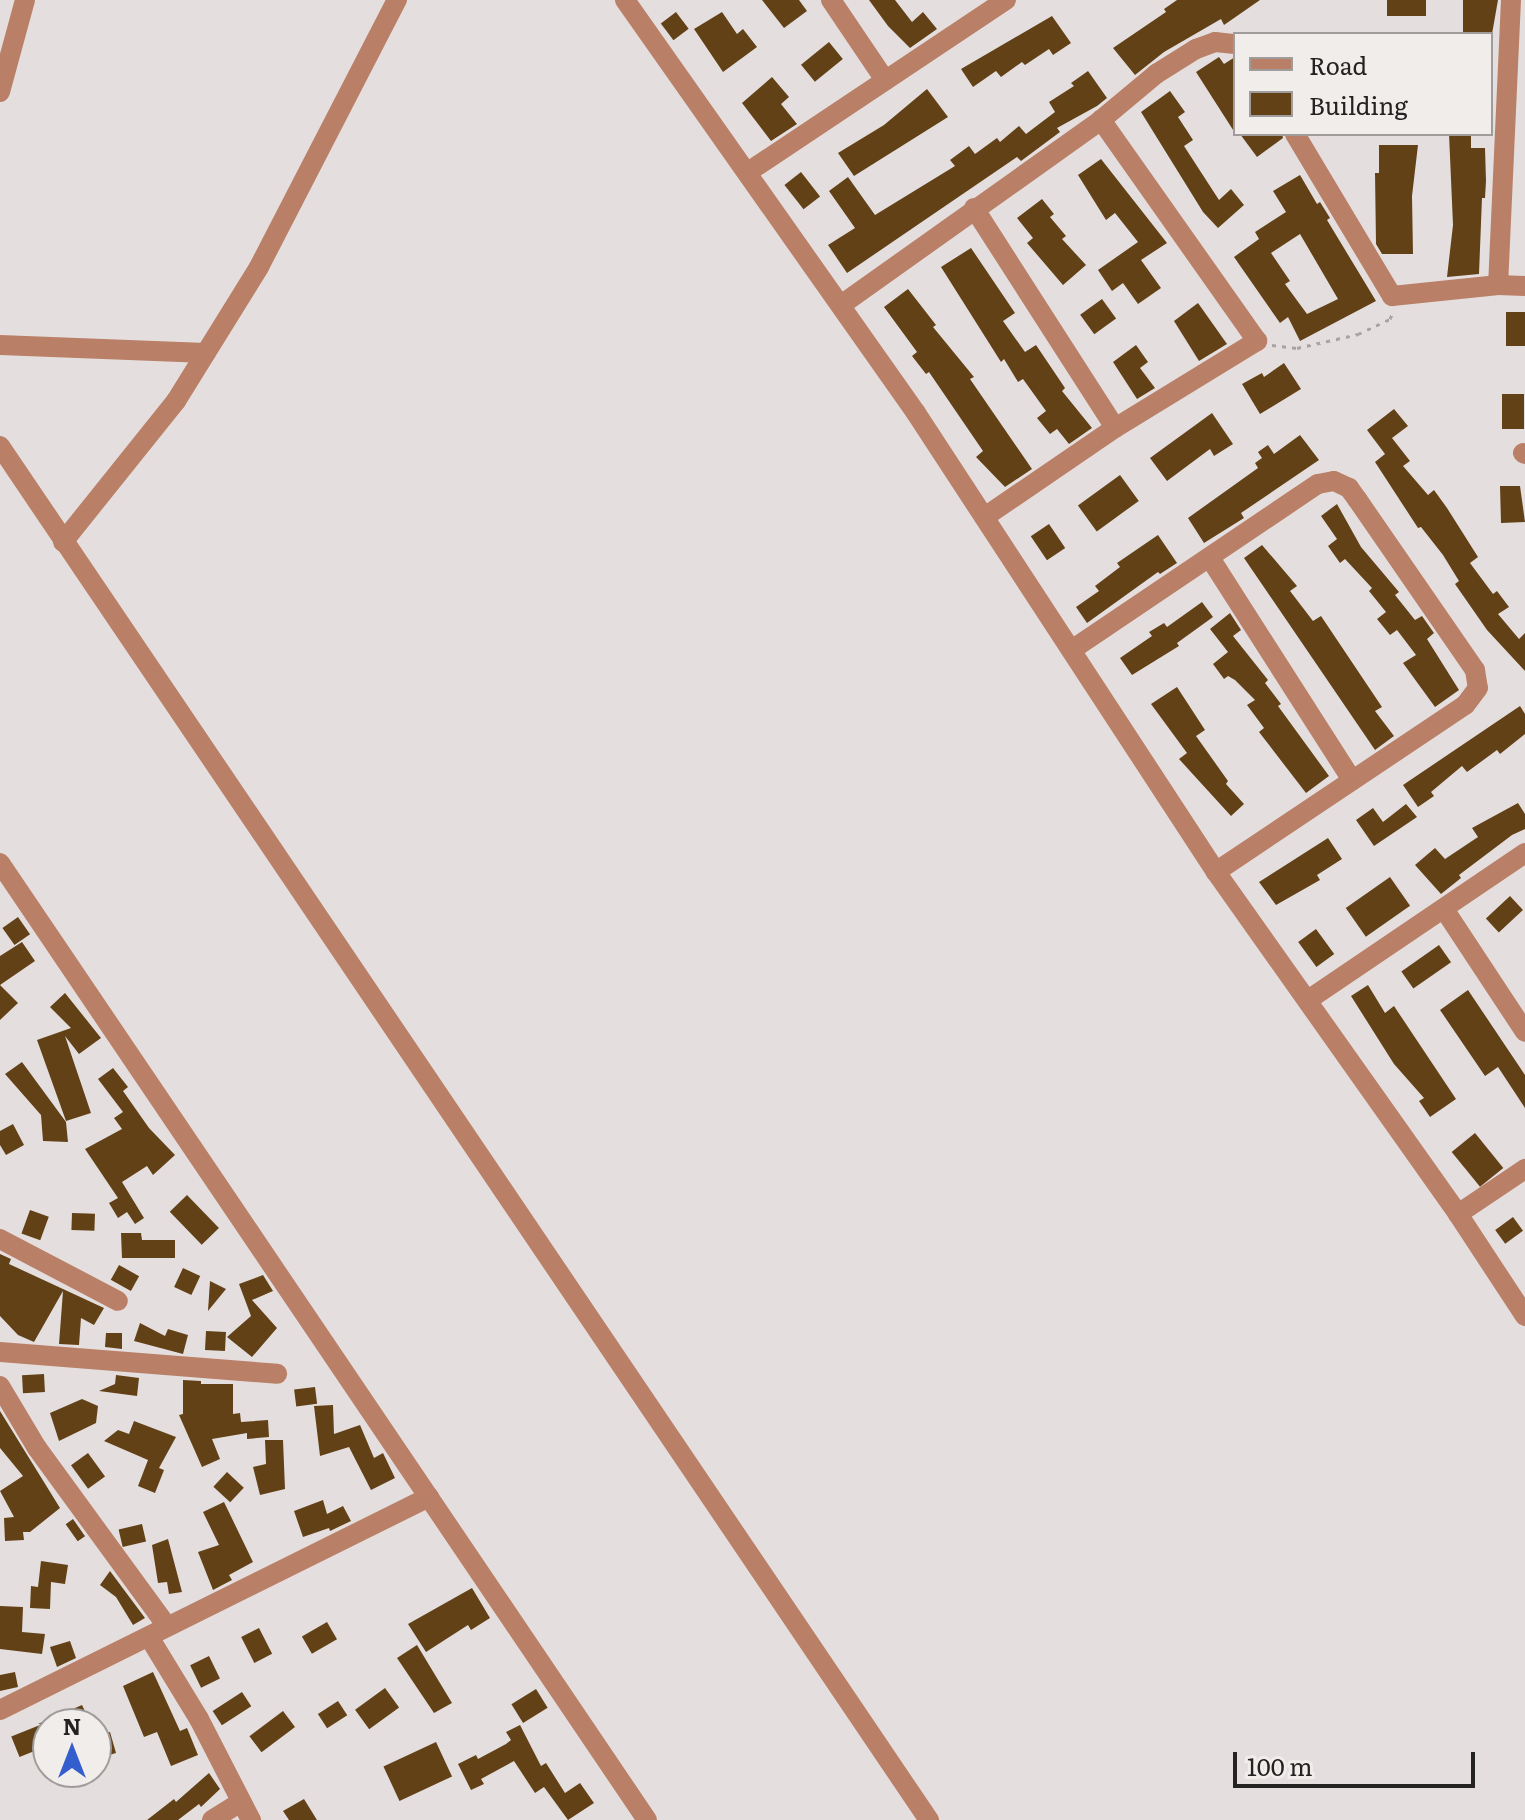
<!DOCTYPE html>
<style>
body{margin:0}
#map{position:relative;width:1525px;height:1820px;overflow:hidden;background:#e4dfde;font-family:Literata,serif}
div>[style]{position:absolute}
[style*='--x']{left:calc(var(--x)*1px);top:calc(var(--y)*1px);width:calc(var(--w)*1px);rotate:calc(var(--a)*1deg)}
.building>*{inset:0;background:#634117;transform-origin:0 0}
.path>*{height:3px;margin-top:-1.5px;transform-origin:0;background:repeating-linear-gradient(90deg,#a8a4a3 0 4px,transparent 0 10px)}
.minor>*{height:20px;margin:-10px;padding:0 10px;transform-origin:10px;border-radius:10px;background:#ba7f67}
span{translate:-50% -50%;white-space:nowrap;text-align:center;line-height:1.15;-webkit-text-stroke:8px #f1edeb;paint-order:stroke}
.legend{position:absolute;left:1233px;top:32px;width:260px;height:104px;box-sizing:border-box;background:#f1edeb;border:2px solid #9f9c9b;margin:0;padding:10px 14px;list-style:none;font-size:24px;color:#242222}
.legend li{display:flex;align-items:center;gap:16px;height:40px}
.legend b{width:40px;border:2px solid #9f9c9b}
.north{position:absolute;left:32px;top:1708px;width:80px;height:80px;box-sizing:border-box;background:#f1edeb;border:2px solid #9f9c9b;border-radius:50%;rotate:0deg;font-size:22px;font-weight:700;line-height:32px;text-align:center;color:#242222}
.north::after{content:'';display:block;margin:auto;width:28px;height:36px;background:#345ece;clip-path:polygon(50% 0,100% 100%,50% 72%,0 100%)}
.scale{position:absolute;left:1233px;top:1752px;width:242px;height:36px;box-sizing:border-box;border:4px solid #242222;border-top:0;padding-left:10px;font-size:24px;line-height:28px;white-space:nowrap;color:#242222;-webkit-text-stroke:6px #f1edeb;paint-order:stroke}
</style>
<div id="map">
<div class="building">
<i style="clip-path:polygon(762px 0,799px 0,807px 11px,784px 28px)"></i>
<i style="clip-path:polygon(869px 0,895px 0,912px 22px,923px 12px,937px 29px,910px 48px,888px 26px)"></i>
<i style="clip-path:polygon(1177px 0,1260px 0,1224px 25px,1221px 19px,1164px 52px,1135px 75px,1113px 48px,1166px 12px,1164px 9px)"></i>
<i style="left:1387px;top:0;width:39px;height:16px"></i>
<i style="clip-path:polygon(1463px 0,1498px 0,1492px 34px,1463px 34px)"></i>
<i style="left:676px;top:12px;width:21px;height:19px;rotate:53deg"></i>
<i style="clip-path:polygon(722px 12px,737px 34px,743px 29px,757px 47px,723px 72px,694px 29px)"></i>
<i style="clip-path:polygon(1052px 16px,1071px 43px,1053px 55px,1049px 49px,1025px 65px,1022px 62px,1001px 77px,996px 71px,973px 87px,961px 69px)"></i>
<i style="left:829px;top:42px;width:22px;height:36px;rotate:51deg"></i>
<i style="clip-path:polygon(1219px 57px,1224px 64px,1235px 57px,1235px 133px,1196px 72px)"></i>
<i style="clip-path:polygon(1088px 71px,1107px 98px,1097px 106px,1057px 128px,1060px 132px,1021px 161px,1017px 157px,847px 273px,828px 245px,855px 228px,829px 191px,848px 177px,875px 215px,955px 166px,950px 160px,969px 146px,975px 154px,997px 138px,1000px 142px,1019px 126px,1026px 134px,1055px 112px,1049px 102px,1074px 86px,1071px 83px)"></i>
<i style="clip-path:polygon(772px 77px,789px 97px,781px 104px,797px 124px,771px 141px,742px 103px)"></i>
<i style="clip-path:polygon(927px 89px,948px 117px,854px 176px,838px 153px,884px 125px)"></i>
<i style="clip-path:polygon(1170px 91px,1185px 112px,1178px 117px,1193px 140px,1184px 146px,1219px 200px,1231px 189px,1244px 205px,1218px 228px,1203px 212px,1141px 112px)"></i>
<i style="clip-path:polygon(1240px 134px,1282px 134px,1283px 138px,1257px 157px)"></i>
<i style="clip-path:polygon(1449px 134px,1471px 134px,1471px 148px,1485px 148px,1486px 181px,1485px 198px,1482px 198px,1479px 274px,1447px 277px,1453px 225px)"></i>
<i style="clip-path:polygon(1379px 145px,1418px 145px,1412px 196px,1413px 254px,1382px 254px,1376px 244px,1375px 173px,1379px 173px)"></i>
<i style="clip-path:polygon(1101px 159px,1167px 243px,1141px 260px,1161px 288px,1138px 304px,1123px 283px,1112px 291px,1098px 270px,1138px 242px,1115px 213px,1106px 220px,1078px 175px)"></i>
<i style="left:801px;top:172px;width:31px;height:21px;rotate:52deg"></i>
<i style="clip-path:polygon(evenodd,1300px 175px,1317px 204px,1320px 202px,1330px 218px,1327px 220px,1376px 301px,1300px 341px,1288px 317px,1280px 323px,1234px 257px,1259px 239px,1255px 232px,1286px 212px,1273px 191px,1300px 175px,1300px 234px,1338px 299px,1307px 314px,1285px 284px,1290px 281px,1271px 253px,1300px 234px)"></i>
<i style="clip-path:polygon(1042px 199px,1054px 214px,1050px 217px,1066px 236px,1062px 239px,1086px 265px,1063px 285px,1027px 243px,1033px 238px,1017px 218px)"></i>
<i style="clip-path:polygon(971px 248px,1015px 313px,1003px 321px,1025px 352px,1036px 345px,1065px 388px,1062px 391px,1092px 428px,1069px 444px,1057px 429px,1050px 434px,1037px 418px,1046px 411px,1023px 379px,1018px 382px,1004px 359px,1001px 362px,941px 267px)"></i>
<i style="clip-path:polygon(908px 289px,936px 325px,933px 327px,974px 377px,970px 379px,1032px 469px,1005px 487px,976px 457px,983px 451px,929px 372px,926px 374px,912px 356px,917px 352px,884px 307px)"></i>
<i style="left:1102px;top:299px;width:24px;height:27px;rotate:54deg"></i>
<i style="clip-path:polygon(1198px 303px,1227px 344px,1199px 361px,1174px 321px)"></i>
<i style="left:1506px;top:312px;width:19px;height:34px"></i>
<i style="clip-path:polygon(1136px 345px,1148px 362px,1140px 368px,1155px 388px,1137px 399px,1113px 362px)"></i>
<i style="clip-path:polygon(1284px 363px,1301px 389px,1260px 414px,1242px 384px,1262px 373px,1264px 377px)"></i>
<i style="left:1502px;top:394px;width:22px;height:35px"></i>
<i style="clip-path:polygon(1394px 409px,1408px 426px,1392px 438px,1410px 461px,1403px 466px,1428px 495px,1434px 490px,1447px 508px,1478px 557px,1470px 563px,1493px 594px,1497px 591px,1509px 607px,1498px 614px,1519px 639px,1525px 633px,1525px 671px,1487px 630px,1455px 584px,1459px 581px,1443px 555px,1421px 527px,1418px 528px,1375px 462px,1385px 454px,1367px 430px)"></i>
<i style="clip-path:polygon(1212px 413px,1233px 444px,1214px 456px,1210px 449px,1167px 481px,1150px 458px)"></i>
<i style="clip-path:polygon(1300px 435px,1319px 460px,1241px 513px,1244px 518px,1204px 543px,1188px 518px,1258px 468px,1255px 463px,1262px 458px,1258px 452px,1268px 445px,1274px 454px)"></i>
<i style="left:1120px;top:475px;width:32px;height:52px;rotate:54deg"></i>
<i style="clip-path:polygon(1500px 486px,1520px 486px,1525px 522px,1501px 523px)"></i>
<i style="clip-path:polygon(1337px 504px,1361px 547px,1399px 592px,1395px 595px,1415px 620px,1422px 616px,1434px 633px,1427px 639px,1459px 690px,1435px 707px,1403px 663px,1416px 655px,1397px 630px,1390px 635px,1377px 619px,1386px 612px,1369px 591px,1372px 588px,1345px 559px,1340px 563px,1328px 546px,1337px 539px,1321px 516px)"></i>
<i style="left:1049px;top:524px;width:29px;height:22px;rotate:56deg"></i>
<i style="clip-path:polygon(1158px 535px,1177px 563px,1160px 574px,1158px 572px,1087px 623px,1076px 607px,1099px 591px,1095px 586px,1120px 567px,1117px 563px)"></i>
<i style="clip-path:polygon(1262px 545px,1297px 586px,1290px 591px,1313px 621px,1321px 616px,1382px 707px,1375px 711px,1394px 736px,1375px 750px,1244px 558px)"></i>
<i style="clip-path:polygon(1202px 602px,1213px 617px,1177px 643px,1179px 646px,1132px 675px,1120px 658px,1152px 636px,1149px 632px,1164px 623px,1167px 627px)"></i>
<i style="clip-path:polygon(1230px 613px,1241px 630px,1233px 636px,1268px 680px,1265px 683px,1281px 704px,1278px 706px,1329px 776px,1306px 793px,1259px 732px,1264px 728px,1247px 705px,1255px 700px,1235px 680px,1228px 676px,1224px 679px,1213px 664px,1228px 652px,1210px 629px)"></i>
<i style="clip-path:polygon(1177px 687px,1205px 730px,1196px 736px,1228px 781px,1226px 784px,1244px 804px,1231px 816px,1179px 759px,1187px 753px,1151px 704px)"></i>
<i style="clip-path:polygon(1520px 706px,1525px 714px,1525px 734px,1500px 754px,1497px 750px,1467px 772px,1462px 766px,1431px 792px,1434px 796px,1418px 807px,1403px 785px)"></i>
<i style="clip-path:polygon(1518px 803px,1525px 814px,1525px 829px,1512px 835px,1459px 875px,1461px 878px,1441px 894px,1415px 865px,1435px 848px,1445px 859px,1478px 837px,1472px 828px)"></i>
<i style="clip-path:polygon(1406px 804px,1417px 817px,1374px 846px,1356px 820px,1373px 808px,1383px 822px)"></i>
<i style="clip-path:polygon(1328px 838px,1342px 859px,1317px 875px,1320px 880px,1276px 905px,1259px 882px)"></i>
<i style="left:1390px;top:877px;width:35px;height:54px;rotate:55deg"></i>
<i style="left:1510px;top:896px;width:19px;height:33px;rotate:47deg"></i>
<i style="left:18px;top:917px;width:21px;height:19px;rotate:55deg"></i>
<i style="left:1316px;top:929px;width:31px;height:22px;rotate:54deg"></i>
<i style="clip-path:polygon(22px 942px,35px 961px,0 985px,18px 1003px,0 1020px,0 956px)"></i>
<i style="left:1439px;top:945px;width:21px;height:46px;rotate:55deg"></i>
<i style="clip-path:polygon(1368px 985px,1385px 1013px,1394px 1006px,1456px 1099px,1430px 1117px,1419px 1101px,1424px 1098px,1394px 1064px,1351px 996px)"></i>
<i style="clip-path:polygon(1468px 990px,1525px 1075px,1525px 1108px,1498px 1067px,1485px 1076px,1440px 1010px)"></i>
<i style="clip-path:polygon(65px 993px,101px 1038px,79px 1054px,65px 1036px,91px 1113px,66px 1121px,37px 1040px,71px 1028px,50px 1007px)"></i>
<i style="clip-path:polygon(22px 1062px,66px 1122px,68px 1142px,43px 1141px,41px 1115px,5px 1074px)"></i>
<i style="clip-path:polygon(113px 1068px,128px 1087px,123px 1091px,149px 1128px,175px 1155px,153px 1175px,147px 1166px,122px 1182px,144px 1218px,135px 1224px,127px 1212px,118px 1218px,109px 1203px,118px 1198px,85px 1149px,122px 1129px,114px 1118px,123px 1112px,98px 1079px)"></i>
<i style="clip-path:polygon(13px 1124px,24px 1145px,6px 1155px,0 1145px,0 1131px)"></i>
<i style="left:1475px;top:1133px;width:45px;height:30px;rotate:51deg"></i>
<i style="left:187px;top:1195px;width:46px;height:24px;rotate:46deg"></i>
<i style="left:30px;top:1210px;width:20px;height:25px;rotate:20deg"></i>
<i style="left:72px;top:1213px;width:23px;height:17px;rotate:2deg"></i>
<i style="left:1513px;top:1217px;width:17px;height:22px;rotate:54deg"></i>
<i style="clip-path:polygon(121px 1233px,141px 1233px,142px 1240px,175px 1240px,175px 1258px,122px 1258px)"></i>
<i style="clip-path:polygon(0 1254px,11px 1259px,9px 1264px,104px 1308px,94px 1325px,81px 1318px,79px 1345px,59px 1344px,63px 1291px,34px 1342px,18px 1335px,0 1316px)"></i>
<i style="left:119px;top:1265px;width:23px;height:17px;rotate:29deg"></i>
<i style="left:183px;top:1268px;width:19px;height:21px;rotate:25deg"></i>
<i style="clip-path:polygon(263px 1275px,273px 1291px,252px 1300px,277px 1328px,252px 1357px,227px 1337px,251px 1316px,239px 1284px)"></i>
<i style="clip-path:polygon(210px 1281px,226px 1289px,208px 1311px)"></i>
<i style="clip-path:polygon(140px 1323px,165px 1336px,168px 1329px,188px 1335px,183px 1354px,134px 1341px)"></i>
<i style="left:206px;top:1331px;width:20px;height:19px;rotate:3deg"></i>
<i style="clip-path:polygon(106px 1333px,122px 1333px,122px 1349px,105px 1347px)"></i>
<i style="left:44px;top:1374px;width:18px;height:22px;rotate:87deg"></i>
<i style="clip-path:polygon(116px 1375px,139px 1378px,137px 1396px,99px 1391px,115px 1384px)"></i>
<i style="clip-path:polygon(183px 1380px,201px 1381px,201px 1384px,233px 1384px,233px 1414px,240px 1413px,241px 1422px,268px 1420px,269px 1437px,247px 1439px,247px 1433px,212px 1439px,220px 1459px,202px 1467px,179px 1415px,183px 1414px)"></i>
<i style="left:315px;top:1387px;width:17px;height:21px;rotate:83deg"></i>
<i style="clip-path:polygon(82px 1399px,98px 1406px,96px 1423px,59px 1441px,50px 1413px)"></i>
<i style="clip-path:polygon(333px 1405px,334px 1434px,360px 1425px,374px 1458px,383px 1453px,395px 1478px,371px 1490px,349px 1447px,320px 1456px,314px 1406px)"></i>
<i style="clip-path:polygon(0 1411px,60px 1508px,30px 1532px,23px 1532px,24px 1540px,5px 1541px,4px 1518px,14px 1517px,0 1491px,23px 1476px,0 1448px)"></i>
<i style="clip-path:polygon(134px 1421px,176px 1437px,159px 1468px,164px 1470px,155px 1493px,138px 1486px,148px 1460px,104px 1441px,118px 1430px,129px 1434px)"></i>
<i style="clip-path:polygon(265px 1440px,283px 1440px,285px 1489px,260px 1495px,253px 1467px,266px 1464px)"></i>
<i style="left:88px;top:1453px;width:29px;height:21px;rotate:54deg"></i>
<i style="left:227px;top:1472px;width:23px;height:20px;rotate:43deg"></i>
<i style="clip-path:polygon(323px 1500px,327px 1514px,343px 1506px,351px 1521px,330px 1531px,329px 1528px,303px 1537px,294px 1511px)"></i>
<i style="clip-path:polygon(224px 1502px,253px 1562px,229px 1575px,232px 1580px,213px 1590px,198px 1552px,219px 1545px,203px 1512px)"></i>
<i style="left:73px;top:1519px;width:21px;height:9px;rotate:55deg"></i>
<i style="left:142px;top:1524px;width:18px;height:24px;rotate:77deg"></i>
<i style="clip-path:polygon(168px 1539px,182px 1592px,169px 1594px,167px 1582px,158px 1583px,152px 1545px)"></i>
<i style="clip-path:polygon(41px 1561px,68px 1565px,65px 1584px,51px 1582px,50px 1609px,30px 1608px,31px 1586px,38px 1587px)"></i>
<i style="clip-path:polygon(110px 1571px,145px 1618px,133px 1625px,116px 1597px,100px 1585px)"></i>
<i style="clip-path:polygon(472px 1588px,490px 1618px,471px 1630px,468px 1625px,426px 1652px,408px 1624px)"></i>
<i style="clip-path:polygon(0 1606px,23px 1607px,22px 1632px,45px 1634px,42px 1654px,0 1649px)"></i>
<i style="left:327px;top:1622px;width:20px;height:29px;rotate:60deg"></i>
<i style="left:259px;top:1628px;width:29px;height:20px;rotate:63deg"></i>
<i style="clip-path:polygon(70px 1641px,76px 1658px,57px 1667px,50px 1647px)"></i>
<i style="clip-path:polygon(417px 1645px,452px 1703px,434px 1713px,397px 1658px)"></i>
<i style="left:209px;top:1656px;width:25px;height:21px;rotate:64deg"></i>
<i style="clip-path:polygon(15px 1672px,18px 1687px,0 1691px,0 1675px)"></i>
<i style="clip-path:polygon(153px 1672px,180px 1731px,187px 1728px,198px 1755px,171px 1766px,157px 1732px,144px 1737px,123px 1686px)"></i>
<i style="left:385px;top:1688px;width:24px;height:37px;rotate:54deg"></i>
<i style="left:536px;top:1689px;width:22px;height:29px;rotate:58deg"></i>
<i style="left:242px;top:1692px;width:17px;height:35px;rotate:57deg"></i>
<i style="left:338px;top:1701px;width:17px;height:24px;rotate:57deg"></i>
<i style="clip-path:polygon(82px 1705px,91px 1724px,38px 1724px)"></i>
<i style="left:283px;top:1711px;width:20px;height:42px;rotate:53deg"></i>
<i style="left:40px;top:1725px;width:22px;height:31px;rotate:68deg"></i>
<i style="clip-path:polygon(520px 1725px,541px 1766px,546px 1763px,565px 1793px,580px 1783px,594px 1803px,568px 1820px,544px 1787px,535px 1793px,514px 1761px,481px 1779px,484px 1784px,471px 1790px,458px 1764px,476px 1755px,478px 1759px,506px 1744px,511px 1740px,506px 1732px)"></i>
<i style="clip-path:polygon(110px 1732px,116px 1753px,96px 1759px,96px 1736px)"></i>
<i style="left:436px;top:1742px;width:38px;height:58px;rotate:65deg"></i>
<i style="clip-path:polygon(209px 1773px,220px 1789px,201px 1807px,199px 1804px,178px 1820px,147px 1820px,174px 1799px,176px 1802px)"></i>
<i style="clip-path:polygon(304px 1799px,317px 1820px,289px 1820px,283px 1811px)"></i>
</div>
<div class="path">
<i style="--x:1272;--y:345;--w:25;--a:7"></i>
<i style="--x:1297;--y:348;--w:63;--a:-12.9"></i>
<i style="--x:1358;--y:334;--w:35;--a:-25"></i>
<i style="--x:1390;--y:319;--w:5;--a:-68"></i>
</div>
<div class="minor">
<i style="--x:625;--y:0;--w:505;--a:54.83"></i>
<i style="--x:916;--y:413;--w:548;--a:56.83"></i>
<i style="--x:1216;--y:872;--w:419;--a:54.7"></i>
<i style="--x:1458;--y:1214;--w:122;--a:56.7"></i>
<i style="--x:831;--y:0;--w:97;--a:56"></i>
<i style="--x:1511;--y:0;--w:285;--a:92.6"></i>
<i style="--x:1498;--y:285;--w:27;--a:2"></i>
<i style="--x:0;--y:92;--w:95;--a:-74.8"></i>
<i style="--x:1295;--y:134;--w:189;--a:59.1"></i>
<i style="--x:1392;--y:296;--w:107;--a:-5.9"></i>
<i style="--x:748;--y:172;--w:310;--a:-33.7"></i>
<i style="--x:974;--y:208;--w:261;--a:57.3"></i>
<i style="--x:841;--y:305;--w:319;--a:-35.4"></i>
<i style="--x:1101;--y:120;--w:72;--a:-39.9"></i>
<i style="--x:1156;--y:74;--w:47;--a:-32"></i>
<i style="--x:1196;--y:49;--w:20;--a:-20"></i>
<i style="--x:1215;--y:42;--w:20;--a:6"></i>
<i style="--x:0;--y:345;--w:206;--a:2.2"></i>
<i style="--x:0;--y:446;--w:1659;--a:55.94"></i>
<i style="--x:1523;--y:453;--w:2;--a:27"></i>
<i style="--x:986;--y:516;--w:156;--a:-34.3"></i>
<i style="--x:1115;--y:428;--w:167;--a:-31.5"></i>
<i style="--x:1257;--y:341;--w:271;--a:-125.2"></i>
<i style="--x:63;--y:542;--w:181;--a:-51.3"></i>
<i style="--x:176;--y:401;--w:158;--a:-58.2"></i>
<i style="--x:259;--y:267;--w:301;--a:-62.7"></i>
<i style="--x:1210;--y:558;--w:264;--a:57.4"></i>
<i style="--x:1073;--y:649;--w:295;--a:-34"></i>
<i style="--x:1318;--y:484;--w:16;--a:-11"></i>
<i style="--x:1334;--y:481;--w:17;--a:25"></i>
<i style="--x:1349;--y:488;--w:14;--a:54"></i>
<i style="--x:1357;--y:499;--w:208;--a:55.4"></i>
<i style="--x:1475;--y:670;--w:18;--a:81"></i>
<i style="--x:1478;--y:688;--w:21;--a:127"></i>
<i style="--x:1465;--y:705;--w:300;--a:146.2"></i>
<i style="--x:0;--y:863;--w:1155;--a:55.94"></i>
<i style="--x:1444;--y:909;--w:147;--a:56.6"></i>
<i style="--x:1308;--y:1000;--w:262;--a:-34.1"></i>
<i style="--x:1458;--y:1214;--w:81;--a:-33.9"></i>
<i style="--x:0;--y:1239;--w:133;--a:27.7"></i>
<i style="--x:0;--y:1352;--w:278;--a:4.5"></i>
<i style="--x:0;--y:1386;--w:72;--a:59.2"></i>
<i style="--x:37;--y:1448;--w:219;--a:53.9"></i>
<i style="--x:149;--y:1637;--w:96;--a:58.6"></i>
<i style="--x:199;--y:1719;--w:114;--a:62.8"></i>
<i style="--x:0;--y:1710;--w:479;--a:-26.4"></i>
<i style="--x:212;--y:1820;--w:34;--a:-32"></i>
</div>
<ul class="legend">
<li><b style="height:10px;background:#ba7f67"></b>Road</li>
<li><b style="height:22px;background:#634117"></b>Building</li>
</ul>
<div class="north">N</div>
<div class="scale">100 m</div>
</div>
